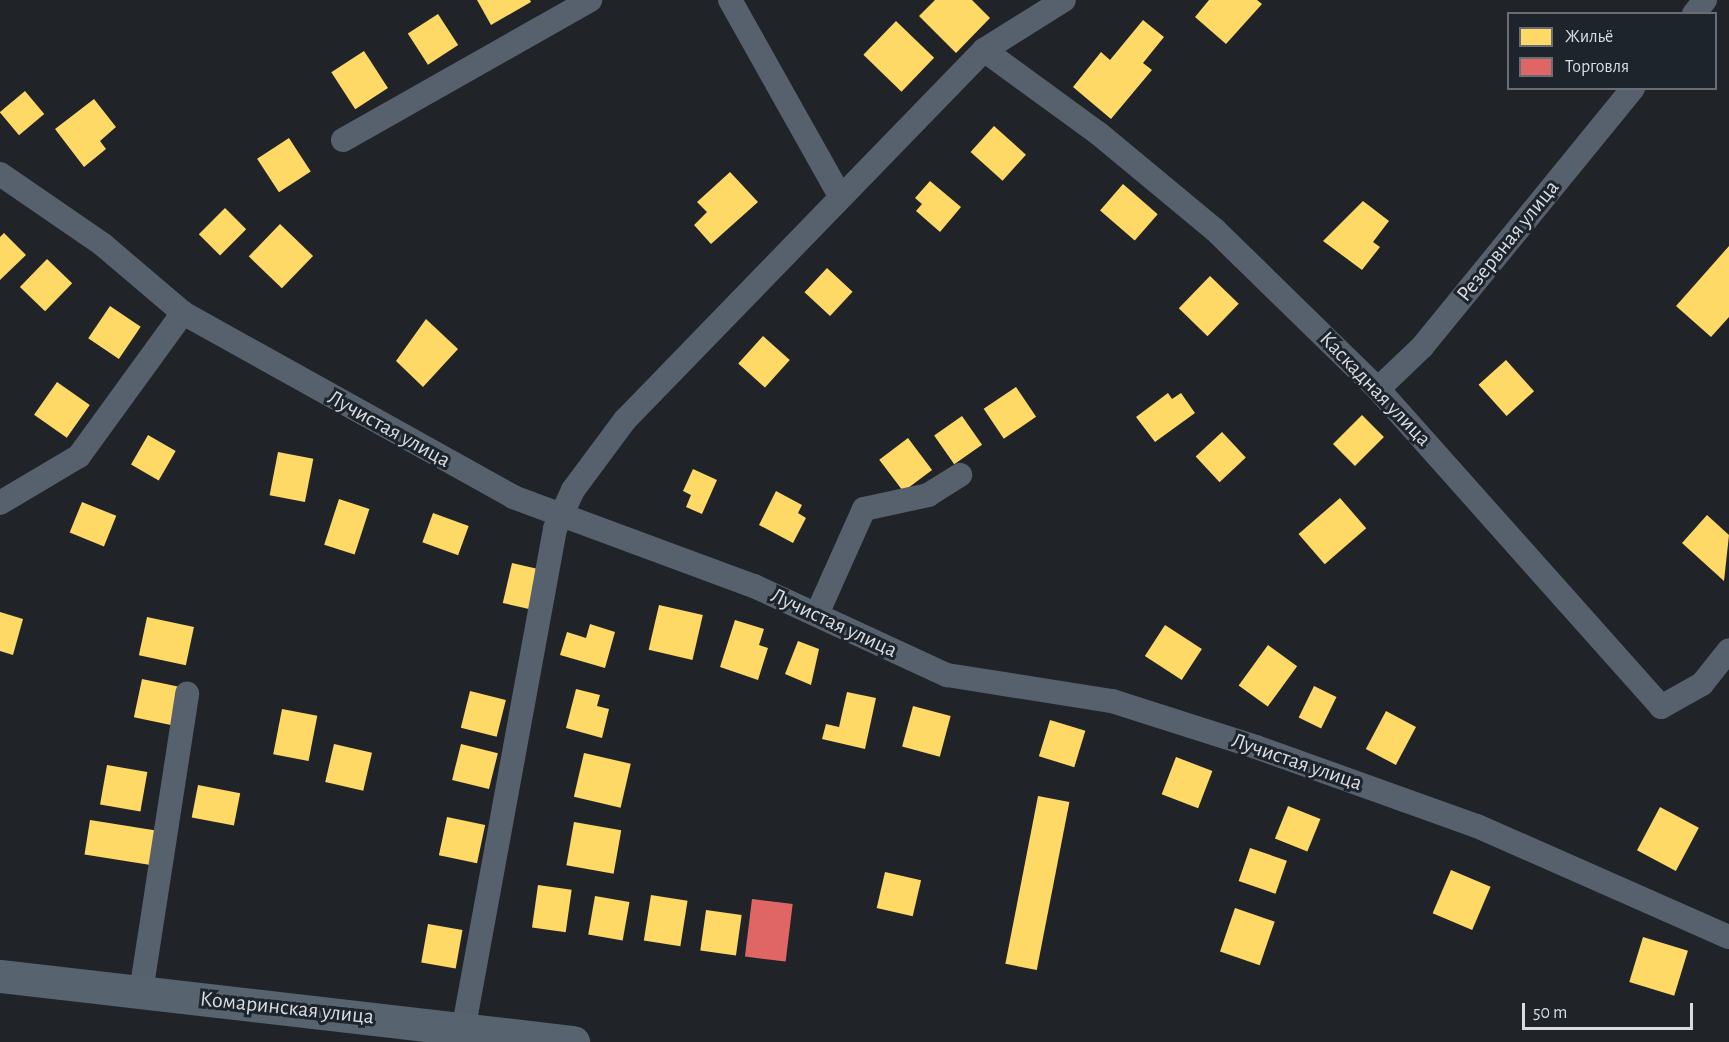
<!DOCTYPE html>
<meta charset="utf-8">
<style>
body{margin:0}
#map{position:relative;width:1729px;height:1042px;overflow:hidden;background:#202428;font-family:"Alegreya Sans",sans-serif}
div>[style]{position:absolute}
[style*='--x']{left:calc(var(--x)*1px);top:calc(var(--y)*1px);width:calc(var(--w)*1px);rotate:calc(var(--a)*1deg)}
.homes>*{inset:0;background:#ffd966;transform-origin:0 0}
.shops>*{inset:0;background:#e06666;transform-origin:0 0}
.street>*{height:24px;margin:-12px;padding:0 12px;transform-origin:12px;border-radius:12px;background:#56616d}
.secondary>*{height:33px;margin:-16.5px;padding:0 16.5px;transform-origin:16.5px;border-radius:16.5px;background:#576470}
span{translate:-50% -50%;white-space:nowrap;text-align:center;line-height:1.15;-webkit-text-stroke:6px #1d242b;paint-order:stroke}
.street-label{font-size:22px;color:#d8dce2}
.legend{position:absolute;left:1507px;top:12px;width:210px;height:78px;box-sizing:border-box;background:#1d242b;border:2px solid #686e74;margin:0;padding:8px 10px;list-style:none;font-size:18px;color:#d8dce2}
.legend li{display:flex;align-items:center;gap:12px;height:30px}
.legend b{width:30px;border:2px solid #686e74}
.scale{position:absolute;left:1522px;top:1003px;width:171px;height:27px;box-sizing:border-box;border:3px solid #d8dce2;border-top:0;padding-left:8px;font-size:18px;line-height:21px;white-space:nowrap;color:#d8dce2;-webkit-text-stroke:4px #1d242b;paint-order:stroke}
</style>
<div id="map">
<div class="homes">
<i style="clip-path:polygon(477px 0,530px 0,531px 2px,491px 25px)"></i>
<i style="clip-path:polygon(935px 0,972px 0,990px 18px,956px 53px,919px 16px)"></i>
<i style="clip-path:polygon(1209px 0,1257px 0,1262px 4px,1226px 44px,1195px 17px)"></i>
<i style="left:438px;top:14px;width:37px;height:36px;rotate:57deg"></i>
<i style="clip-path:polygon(1143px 20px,1164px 37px,1143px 63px,1152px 70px,1111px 119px,1073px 87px,1101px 52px,1110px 60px)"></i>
<i style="left:896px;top:21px;width:53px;height:47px;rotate:44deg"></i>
<i style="left:364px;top:51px;width:44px;height:39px;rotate:57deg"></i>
<i style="left:25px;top:91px;width:30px;height:33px;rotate:50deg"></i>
<i style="clip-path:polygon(94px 99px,116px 127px,100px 141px,106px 149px,84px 167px,55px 129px)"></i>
<i style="left:994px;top:126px;width:43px;height:35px;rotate:42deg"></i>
<i style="left:289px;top:138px;width:40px;height:38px;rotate:57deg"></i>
<i style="clip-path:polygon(730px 172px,758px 202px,711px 244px,694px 225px,707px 212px,697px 202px)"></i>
<i style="clip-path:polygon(930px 181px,961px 207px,940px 232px,916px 211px,922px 204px,915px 198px)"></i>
<i style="left:1123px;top:184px;width:46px;height:35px;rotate:41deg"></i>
<i style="clip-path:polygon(1363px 201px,1389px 221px,1373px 242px,1380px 247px,1362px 270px,1323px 241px)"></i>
<i style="left:225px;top:208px;width:30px;height:37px;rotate:45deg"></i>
<i style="left:280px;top:224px;width:46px;height:45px;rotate:44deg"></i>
<i style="clip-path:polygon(4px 233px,26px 255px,0 280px,0 237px)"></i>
<i style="clip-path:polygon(1729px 246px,1729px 317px,1711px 337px,1676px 306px)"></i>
<i style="left:47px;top:259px;width:35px;height:39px;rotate:44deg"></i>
<i style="left:827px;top:268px;width:35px;height:33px;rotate:43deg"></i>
<i style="left:1210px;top:276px;width:40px;height:45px;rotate:44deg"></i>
<i style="left:110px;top:306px;width:37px;height:39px;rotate:34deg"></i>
<i style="clip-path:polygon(426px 319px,458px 349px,423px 387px,396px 361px)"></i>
<i style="left:763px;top:336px;width:36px;height:37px;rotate:42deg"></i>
<i style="left:1506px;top:360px;width:42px;height:37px;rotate:48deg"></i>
<i style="left:57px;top:382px;width:40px;height:40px;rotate:35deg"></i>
<i style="left:1016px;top:387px;width:36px;height:39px;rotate:56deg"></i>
<i style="clip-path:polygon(1168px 393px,1172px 399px,1181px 393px,1195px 413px,1155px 442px,1136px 417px)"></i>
<i style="left:1362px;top:415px;width:31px;height:41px;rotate:45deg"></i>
<i style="left:962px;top:416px;width:35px;height:34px;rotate:55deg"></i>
<i style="left:1222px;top:432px;width:35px;height:36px;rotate:47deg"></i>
<i style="left:148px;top:435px;width:32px;height:34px;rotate:30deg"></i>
<i style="left:908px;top:438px;width:40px;height:36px;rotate:53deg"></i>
<i style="left:278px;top:452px;width:36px;height:44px;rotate:11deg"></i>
<i style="clip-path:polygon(693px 469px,717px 480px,702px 514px,686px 507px,691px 495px,683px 491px)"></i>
<i style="clip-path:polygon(776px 491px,802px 505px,798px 513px,806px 518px,793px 543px,759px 525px)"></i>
<i style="left:1340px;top:498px;width:40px;height:55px;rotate:49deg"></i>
<i style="left:339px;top:499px;width:32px;height:48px;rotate:18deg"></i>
<i style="left:82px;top:502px;width:37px;height:33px;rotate:22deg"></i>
<i style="left:433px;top:513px;width:38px;height:31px;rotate:20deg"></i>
<i style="clip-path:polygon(1707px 515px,1729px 535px,1724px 581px,1682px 543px)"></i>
<i style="left:512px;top:563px;width:28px;height:41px;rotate:13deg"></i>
<i style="left:659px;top:605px;width:45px;height:46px;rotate:13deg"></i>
<i style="clip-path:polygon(0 612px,23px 619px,13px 655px,0 651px)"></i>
<i style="left:147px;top:617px;width:48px;height:39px;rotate:12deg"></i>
<i style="clip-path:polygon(735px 620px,764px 629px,759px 645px,768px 648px,758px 680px,720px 667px)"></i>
<i style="clip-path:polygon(590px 624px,615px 632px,605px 668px,560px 655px,567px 632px,586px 638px)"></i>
<i style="left:1165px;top:625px;width:44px;height:37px;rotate:33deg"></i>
<i style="clip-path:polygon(798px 641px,819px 649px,811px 685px,785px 674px)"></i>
<i style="left:1268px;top:645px;width:36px;height:50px;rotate:36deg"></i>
<i style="left:142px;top:679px;width:39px;height:39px;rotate:12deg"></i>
<i style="left:1314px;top:686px;width:25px;height:35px;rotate:26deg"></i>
<i style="clip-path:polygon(576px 689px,600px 695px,597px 706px,609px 709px,602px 738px,566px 728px)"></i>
<i style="left:470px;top:691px;width:37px;height:38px;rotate:14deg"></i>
<i style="clip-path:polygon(847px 692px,876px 698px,865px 749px,822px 739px,826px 724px,839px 727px)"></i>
<i style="left:913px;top:706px;width:39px;height:42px;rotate:15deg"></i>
<i style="left:282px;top:709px;width:36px;height:46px;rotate:11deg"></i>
<i style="left:1386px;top:711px;width:34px;height:43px;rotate:28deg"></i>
<i style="left:1050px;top:720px;width:37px;height:38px;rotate:17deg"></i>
<i style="left:334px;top:744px;width:39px;height:39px;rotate:13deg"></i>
<i style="left:461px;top:744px;width:38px;height:37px;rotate:14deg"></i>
<i style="left:584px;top:753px;width:48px;height:45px;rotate:13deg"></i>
<i style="left:1176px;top:757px;width:39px;height:40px;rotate:21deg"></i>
<i style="left:107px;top:765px;width:41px;height:40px;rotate:10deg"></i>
<i style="left:198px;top:785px;width:43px;height:33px;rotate:11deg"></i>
<i style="left:1038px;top:796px;width:32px;height:171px;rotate:11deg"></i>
<i style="left:1288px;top:806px;width:35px;height:35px;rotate:22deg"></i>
<i style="left:1660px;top:807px;width:44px;height:49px;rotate:28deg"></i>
<i style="left:447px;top:817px;width:39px;height:39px;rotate:12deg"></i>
<i style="left:90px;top:820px;width:70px;height:35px;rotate:9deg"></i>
<i style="left:574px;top:822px;width:48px;height:44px;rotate:10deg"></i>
<i style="left:1250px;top:848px;width:39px;height:35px;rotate:19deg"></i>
<i style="left:1451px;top:870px;width:43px;height:47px;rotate:23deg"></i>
<i style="left:885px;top:872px;width:37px;height:37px;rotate:13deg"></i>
<i style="left:538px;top:885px;width:34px;height:43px;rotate:8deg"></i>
<i style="left:651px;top:895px;width:37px;height:46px;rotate:9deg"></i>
<i style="left:595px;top:896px;width:35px;height:39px;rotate:10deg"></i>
<i style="left:1235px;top:908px;width:42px;height:46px;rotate:19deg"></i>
<i style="left:706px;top:910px;width:36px;height:41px;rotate:8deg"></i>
<i style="left:428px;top:924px;width:35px;height:39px;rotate:10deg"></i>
<i style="left:1643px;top:937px;width:47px;height:47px;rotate:17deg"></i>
</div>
<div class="shops">
<i style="left:752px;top:899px;width:41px;height:58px;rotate:7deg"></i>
</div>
<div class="street">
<i style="--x:730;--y:0;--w:225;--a:60.7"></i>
<i style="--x:1694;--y:14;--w:18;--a:-52"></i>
<i style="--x:984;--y:50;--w:141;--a:36.1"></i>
<i style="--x:1098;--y:133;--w:152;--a:39.7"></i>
<i style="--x:1215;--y:230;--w:228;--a:44.3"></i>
<i style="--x:1378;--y:389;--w:426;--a:48.3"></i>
<i style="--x:1661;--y:707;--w:47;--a:-29.3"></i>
<i style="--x:1702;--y:684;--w:43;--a:-51.5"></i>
<i style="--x:343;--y:140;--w:284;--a:-29.5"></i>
<i style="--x:0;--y:174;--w:124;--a:34.5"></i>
<i style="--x:102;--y:244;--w:106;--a:40.4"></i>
<i style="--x:183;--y:313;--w:378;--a:29.1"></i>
<i style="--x:513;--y:497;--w:257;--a:20.3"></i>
<i style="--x:754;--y:586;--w:213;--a:24.8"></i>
<i style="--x:947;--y:675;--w:167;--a:9"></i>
<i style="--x:1112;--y:701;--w:151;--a:17.7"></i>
<i style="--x:1256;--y:747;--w:235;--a:19.7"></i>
<i style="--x:1477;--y:826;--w:275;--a:23.8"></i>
<i style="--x:1378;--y:389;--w:61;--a:-43.7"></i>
<i style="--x:1422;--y:347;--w:334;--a:-50.8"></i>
<i style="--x:0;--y:503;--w:92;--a:-30.7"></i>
<i style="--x:79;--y:456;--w:177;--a:-54"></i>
<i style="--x:817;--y:614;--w:115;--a:-65.9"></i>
<i style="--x:864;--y:509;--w:66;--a:-12.3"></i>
<i style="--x:928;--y:495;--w:38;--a:-32"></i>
<i style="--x:141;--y:992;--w:302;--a:-81.2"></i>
<i style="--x:461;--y:1042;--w:522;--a:-79.62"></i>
<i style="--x:555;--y:529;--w:43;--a:-65.2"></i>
<i style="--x:573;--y:490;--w:87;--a:-53.4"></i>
<i style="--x:625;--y:420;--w:516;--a:-45.86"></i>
<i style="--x:984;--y:50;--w:94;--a:-32"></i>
</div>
<div class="secondary">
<i style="--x:0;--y:976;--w:577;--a:6.57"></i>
</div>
<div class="street-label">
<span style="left:1508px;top:241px;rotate:-51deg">Резервная улица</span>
<span style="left:1375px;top:389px;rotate:46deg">Каскадная улица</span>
<span style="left:389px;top:429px;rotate:29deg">Лучистая улица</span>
<span style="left:834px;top:623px;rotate:25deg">Лучистая улица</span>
<span style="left:1297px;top:762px;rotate:19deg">Лучистая улица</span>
<span style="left:287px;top:1008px;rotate:6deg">Комаринская улица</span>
</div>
<ul class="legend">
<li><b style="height:16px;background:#ffd966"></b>Жильё</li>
<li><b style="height:16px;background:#e06666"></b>Торговля</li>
</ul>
<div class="scale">50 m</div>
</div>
